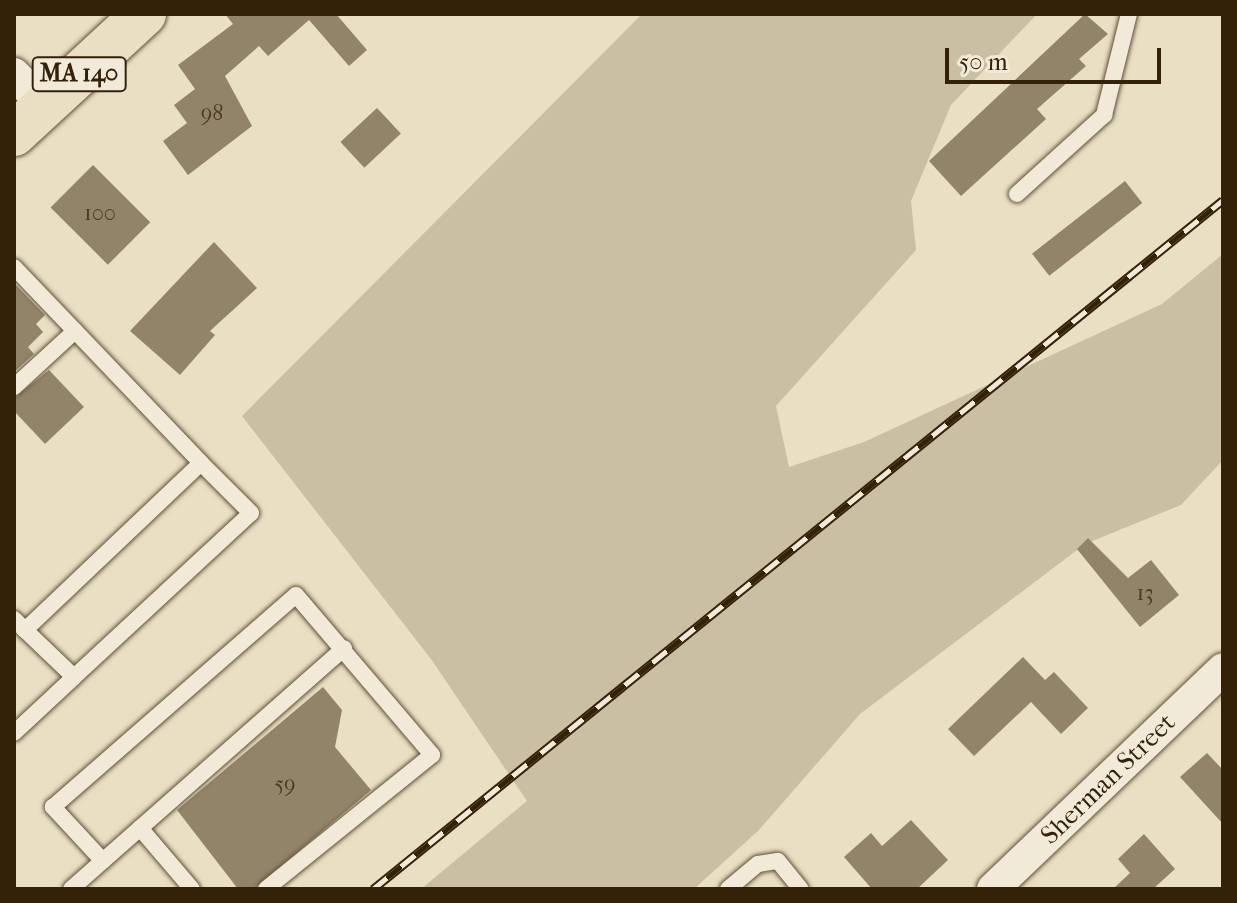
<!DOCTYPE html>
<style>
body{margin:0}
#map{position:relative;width:1237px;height:903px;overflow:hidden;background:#e9dfc3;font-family:"IM FELL French Canon",serif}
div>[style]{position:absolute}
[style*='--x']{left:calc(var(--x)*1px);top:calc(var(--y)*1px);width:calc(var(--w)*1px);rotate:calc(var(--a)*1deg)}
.green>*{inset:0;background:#cabfa3}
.building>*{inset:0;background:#928469;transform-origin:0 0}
.roads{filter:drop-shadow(0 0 2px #615137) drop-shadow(0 0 2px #615137)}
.service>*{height:16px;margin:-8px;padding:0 8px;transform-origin:8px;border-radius:8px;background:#f1ead8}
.minor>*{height:32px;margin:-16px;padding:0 16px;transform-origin:16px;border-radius:16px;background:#f1ead8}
.primary>*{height:44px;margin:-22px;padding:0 22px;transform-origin:22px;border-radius:22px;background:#e9dfc3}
.rail>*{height:9px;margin-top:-4.5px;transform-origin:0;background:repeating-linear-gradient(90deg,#f1ead8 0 18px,#342208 0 36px);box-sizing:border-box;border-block:2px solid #342208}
span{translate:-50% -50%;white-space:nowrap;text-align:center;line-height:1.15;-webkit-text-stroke:6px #f1ead8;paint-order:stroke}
.number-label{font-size:22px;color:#4c3a20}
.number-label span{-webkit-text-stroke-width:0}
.shield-label span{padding:2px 6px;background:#f1ead8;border:2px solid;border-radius:6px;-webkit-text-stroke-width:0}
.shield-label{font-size:24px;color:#342208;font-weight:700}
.street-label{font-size:26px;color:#342208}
.frame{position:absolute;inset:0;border:16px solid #342208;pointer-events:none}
.scale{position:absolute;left:945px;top:48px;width:216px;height:36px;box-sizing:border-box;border:4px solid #342208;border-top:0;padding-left:10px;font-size:24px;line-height:28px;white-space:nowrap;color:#342208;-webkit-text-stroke:6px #f1ead8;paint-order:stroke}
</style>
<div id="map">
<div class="green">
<i style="clip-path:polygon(642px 14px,1037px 14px,951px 105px,911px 201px,916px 250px,776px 406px,789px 467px,864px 442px,1162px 304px,1223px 254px,1223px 460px,1181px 505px,1085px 544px,860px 714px,759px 830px,694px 889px,421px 889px,527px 801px,431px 659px,242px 416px)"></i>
</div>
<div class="building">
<i style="clip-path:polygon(225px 14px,336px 14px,367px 50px,349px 66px,309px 20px,268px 56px,259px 46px,225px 76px,252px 126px,188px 175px,163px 141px,187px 123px,174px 105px,195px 89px,178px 65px,233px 24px)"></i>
<i style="clip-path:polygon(1085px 14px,1108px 34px,1079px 59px,1086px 66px,1037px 109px,1046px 119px,961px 196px,929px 161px)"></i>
<i style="left:377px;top:108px;width:35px;height:50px;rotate:47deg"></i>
<i style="left:93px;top:165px;width:81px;height:60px;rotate:45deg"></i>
<i style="left:1125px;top:181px;width:28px;height:118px;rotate:52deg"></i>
<i style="clip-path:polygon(214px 242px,257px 288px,210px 331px,215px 335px,180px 375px,130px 331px)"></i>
<i style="clip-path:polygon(14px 283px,45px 315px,36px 324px,43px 332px,28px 347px,34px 354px,14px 372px)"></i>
<i style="clip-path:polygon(49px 370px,84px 407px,45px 444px,14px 411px,14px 398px)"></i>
<i style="clip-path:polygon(1088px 538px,1128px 578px,1151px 560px,1179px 595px,1140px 627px,1077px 549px)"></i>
<i style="clip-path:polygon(1023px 657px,1045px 680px,1054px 672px,1088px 708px,1061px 734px,1031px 702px,974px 756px,948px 729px)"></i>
<i style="clip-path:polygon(323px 687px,342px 710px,335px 747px,371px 790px,254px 889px,238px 889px,177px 810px)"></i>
<i style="clip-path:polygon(1207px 753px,1223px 770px,1223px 824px,1180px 777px)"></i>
<i style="clip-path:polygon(911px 820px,948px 860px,917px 889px,872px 889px,844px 857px,871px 833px,882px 846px)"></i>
<i style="clip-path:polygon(1144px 834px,1175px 869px,1153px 889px,1113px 889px,1130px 873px,1118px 859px)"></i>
</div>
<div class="roads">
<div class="service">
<i style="--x:1017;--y:194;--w:118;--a:-42.2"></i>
<i style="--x:1104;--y:115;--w:104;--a:-76.1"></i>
<i style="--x:14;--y:267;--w:271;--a:46.3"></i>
<i style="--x:14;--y:387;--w:83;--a:-42.6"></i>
<i style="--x:14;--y:619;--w:16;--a:45"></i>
<i style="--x:25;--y:630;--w:68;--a:43.8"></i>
<i style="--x:74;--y:677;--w:241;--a:-42.8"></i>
<i style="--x:251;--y:513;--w:71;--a:-135"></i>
<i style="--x:201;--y:463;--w:243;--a:136.5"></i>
<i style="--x:14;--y:733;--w:82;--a:-43"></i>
<i style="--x:140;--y:828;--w:80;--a:49.6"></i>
<i style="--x:103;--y:861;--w:74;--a:-132.8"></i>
<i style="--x:53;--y:807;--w:322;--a:-41.1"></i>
<i style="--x:296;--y:595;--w:210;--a:49.6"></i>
<i style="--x:432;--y:755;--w:213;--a:141.1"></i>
<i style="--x:71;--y:889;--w:364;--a:-41.4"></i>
<i style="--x:728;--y:889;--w:39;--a:-40"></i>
<i style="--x:758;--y:864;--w:20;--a:-9"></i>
<i style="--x:778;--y:861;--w:36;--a:51"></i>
</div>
<div class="minor">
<i style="--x:14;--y:74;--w:43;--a:45.9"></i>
<i style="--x:993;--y:889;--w:318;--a:-43.7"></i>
</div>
<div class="primary">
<i style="--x:14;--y:134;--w:177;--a:-42.7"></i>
</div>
</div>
<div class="rail">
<i style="--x:373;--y:889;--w:1094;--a:-39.03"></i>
</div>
<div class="number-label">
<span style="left:212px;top:114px">98</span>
<span style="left:100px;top:214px">100</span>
<span style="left:1145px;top:594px">13</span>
<span style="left:285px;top:785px">59</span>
</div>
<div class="shield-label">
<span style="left:79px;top:74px">MA 140</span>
</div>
<div class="street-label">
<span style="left:1108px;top:779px;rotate:-44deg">Sherman Street</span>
</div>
<div class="frame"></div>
<div class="scale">50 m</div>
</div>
